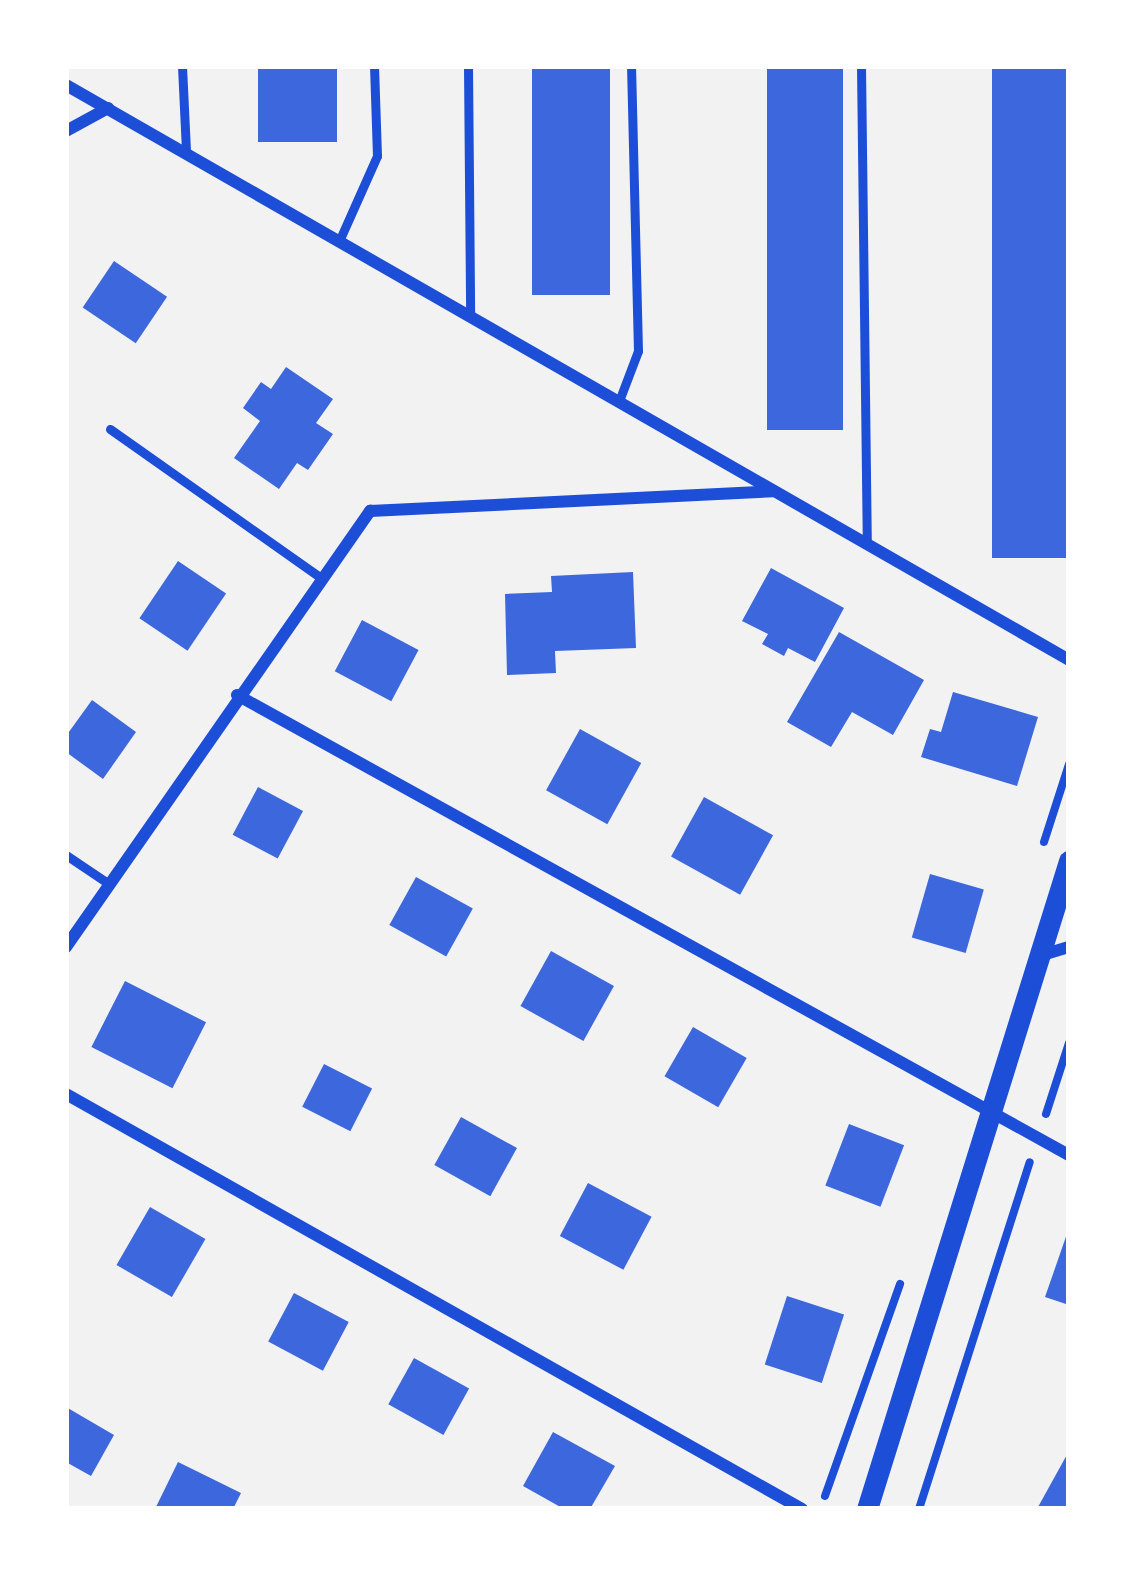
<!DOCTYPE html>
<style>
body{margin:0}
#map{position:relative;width:1135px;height:1575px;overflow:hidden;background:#f2f2f2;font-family:"Sofia Sans Condensed",sans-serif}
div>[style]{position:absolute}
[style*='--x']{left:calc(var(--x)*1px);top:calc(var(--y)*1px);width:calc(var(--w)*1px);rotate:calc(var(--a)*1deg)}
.building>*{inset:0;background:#3d67dc;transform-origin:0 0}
.path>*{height:8px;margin:-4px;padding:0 4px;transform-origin:4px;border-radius:4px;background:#1d4ed8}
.service>*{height:9px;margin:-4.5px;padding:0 4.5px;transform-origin:4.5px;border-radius:4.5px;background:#1d4ed8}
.minor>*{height:12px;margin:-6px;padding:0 6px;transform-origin:6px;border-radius:6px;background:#1d4ed8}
.tertiary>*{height:21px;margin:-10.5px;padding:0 10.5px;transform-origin:10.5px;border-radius:10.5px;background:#1d4ed8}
span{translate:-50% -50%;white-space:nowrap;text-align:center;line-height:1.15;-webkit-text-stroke:9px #fff;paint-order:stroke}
.frame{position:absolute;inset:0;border:69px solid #fff;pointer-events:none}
</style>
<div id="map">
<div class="building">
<i style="left:258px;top:66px;width:79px;height:76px"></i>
<i style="left:532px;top:66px;width:78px;height:229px"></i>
<i style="left:767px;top:66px;width:76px;height:364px"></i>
<i style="left:992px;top:66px;width:75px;height:492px"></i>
<i style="left:114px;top:261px;width:64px;height:56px;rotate:34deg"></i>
<i style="clip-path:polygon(286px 367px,333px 399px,316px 423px,333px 434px,308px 470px,297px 463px,279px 489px,234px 458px,260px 421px,243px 408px,261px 382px,271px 389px)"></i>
<i style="left:178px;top:561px;width:58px;height:69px;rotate:34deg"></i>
<i style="clip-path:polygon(771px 568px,844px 608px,815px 662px,788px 648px,784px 656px,762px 644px,768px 634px,742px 621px)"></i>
<i style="clip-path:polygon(633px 572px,636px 648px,555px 651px,556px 673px,507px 675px,505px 594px,552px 592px,551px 576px)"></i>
<i style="left:362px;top:620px;width:64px;height:58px;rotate:28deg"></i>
<i style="clip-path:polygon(839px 632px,924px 680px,893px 735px,852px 712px,831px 747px,787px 722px)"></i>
<i style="clip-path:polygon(953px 692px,1038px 717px,1017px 786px,921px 757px,930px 729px,941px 732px)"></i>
<i style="clip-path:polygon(92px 700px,136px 732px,103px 779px,66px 752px,66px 736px)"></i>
<i style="left:580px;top:729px;width:70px;height:70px;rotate:29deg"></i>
<i style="left:258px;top:787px;width:51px;height:54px;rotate:28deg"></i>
<i style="left:704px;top:797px;width:79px;height:68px;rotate:29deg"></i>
<i style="left:930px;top:874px;width:56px;height:66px;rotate:16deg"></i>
<i style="left:416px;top:877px;width:65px;height:55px;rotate:29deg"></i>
<i style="left:551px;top:951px;width:72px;height:63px;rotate:29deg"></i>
<i style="left:125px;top:981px;width:91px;height:74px;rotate:27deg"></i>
<i style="left:693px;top:1027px;width:62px;height:57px;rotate:30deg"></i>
<i style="left:324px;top:1064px;width:54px;height:48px;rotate:27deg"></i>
<i style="left:461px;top:1117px;width:64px;height:55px;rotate:29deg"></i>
<i style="left:849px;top:1124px;width:59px;height:66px;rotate:21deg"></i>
<i style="left:588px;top:1183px;width:72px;height:60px;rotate:28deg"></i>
<i style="left:150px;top:1207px;width:64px;height:67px;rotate:30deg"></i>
<i style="clip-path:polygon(1069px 1228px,1069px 1305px,1045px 1297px)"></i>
<i style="left:294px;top:1293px;width:62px;height:55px;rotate:28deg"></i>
<i style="left:787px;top:1296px;width:60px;height:72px;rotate:18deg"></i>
<i style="left:414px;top:1358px;width:63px;height:53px;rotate:29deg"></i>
<i style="clip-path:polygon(66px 1407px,114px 1435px,91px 1476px,66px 1462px)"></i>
<i style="clip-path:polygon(553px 1432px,615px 1466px,590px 1509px,564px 1509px,523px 1486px)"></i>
<i style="clip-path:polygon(1069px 1451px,1069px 1509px,1042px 1509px,1038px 1507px)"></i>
<i style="clip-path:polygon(178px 1462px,241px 1493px,233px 1509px,155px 1509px)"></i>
</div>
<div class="path">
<i style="--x:1044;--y:842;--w:82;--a:-72.2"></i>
<i style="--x:1046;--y:1114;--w:75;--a:-72.1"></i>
<i style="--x:825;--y:1496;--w:225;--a:-70.5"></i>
<i style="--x:919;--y:1509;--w:364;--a:-72.3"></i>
</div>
<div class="service">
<i style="--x:182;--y:66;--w:84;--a:87.3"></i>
<i style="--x:468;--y:66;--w:248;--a:89.5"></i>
<i style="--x:861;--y:66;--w:478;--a:89.3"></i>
<i style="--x:340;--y:239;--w:91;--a:-66"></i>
<i style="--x:377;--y:156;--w:90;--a:-91.9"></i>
<i style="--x:619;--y:401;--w:53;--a:-69.2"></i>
<i style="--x:638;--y:351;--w:285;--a:-91.4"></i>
<i style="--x:110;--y:429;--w:258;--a:35.2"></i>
<i style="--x:66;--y:855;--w:52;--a:34"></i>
</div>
<div class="minor">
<i style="--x:66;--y:85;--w:1156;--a:29.82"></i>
<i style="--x:66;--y:131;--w:48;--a:-28.7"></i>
<i style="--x:237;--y:695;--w:951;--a:28.94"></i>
<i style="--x:66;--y:947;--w:532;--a:-55.11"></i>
<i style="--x:370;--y:511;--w:403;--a:-2.8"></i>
<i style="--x:1039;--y:956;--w:31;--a:-17"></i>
<i style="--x:66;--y:1094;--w:845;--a:29.42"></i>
</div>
<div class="tertiary">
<i style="--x:867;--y:1509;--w:679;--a:-72.69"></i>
</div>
<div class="frame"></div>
</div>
